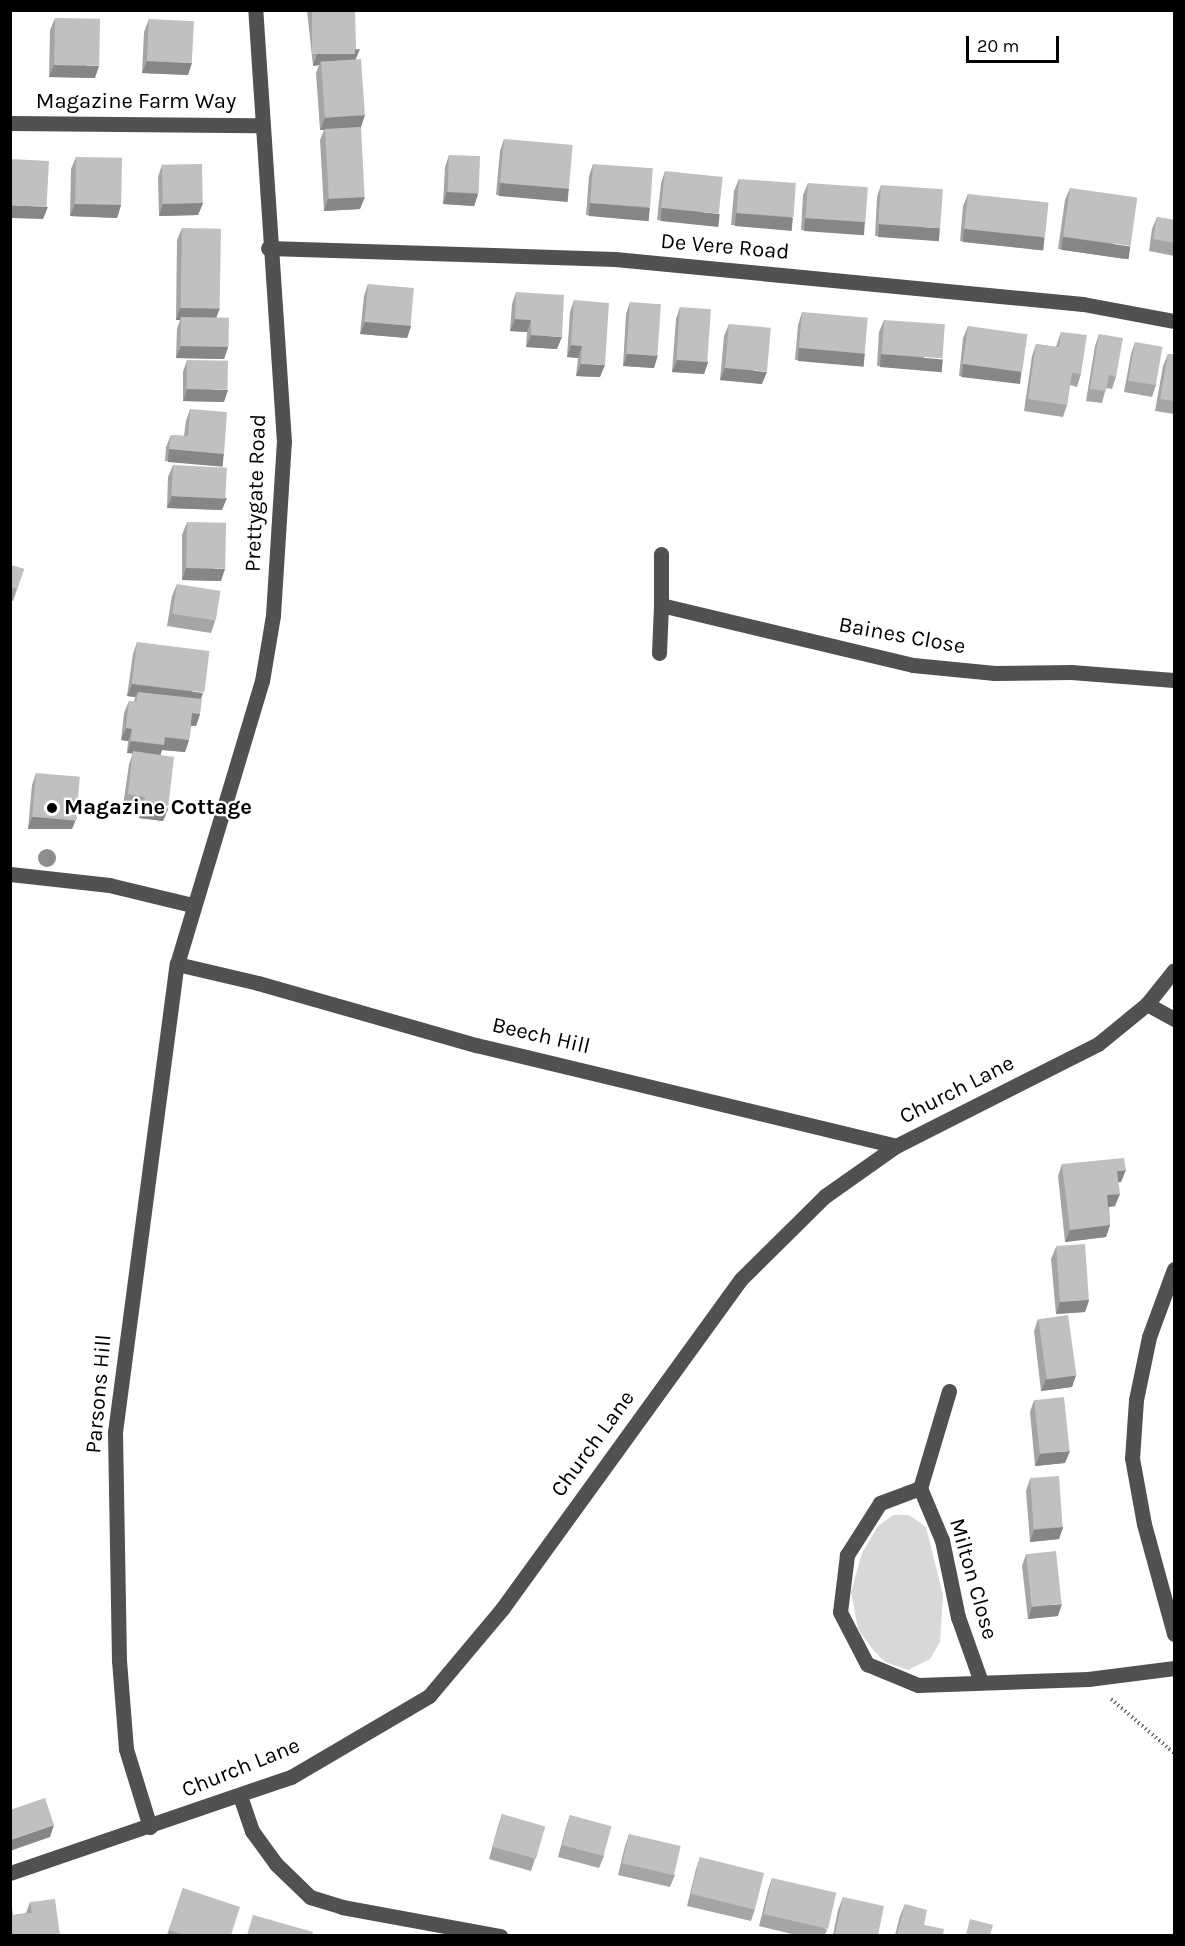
<!DOCTYPE html>
<style>
body{margin:0}
#map{position:relative;width:1185px;height:1946px;overflow:hidden;background:#fff;font-family:Karla,sans-serif}
div>[style]{position:absolute}
[style*='--x']{left:calc(var(--x)*1px);top:calc(var(--y)*1px);width:calc(var(--w)*1px);rotate:calc(var(--a)*1deg)}
.green>*{inset:0;background:#d8d8d8}
.path>*{height:4px;margin-top:-2px;transform-origin:0;background:repeating-linear-gradient(90deg,#737373 0 1.5px,transparent 0 4.5px)}
.minor>*{height:15px;margin:-7.5px;padding:0 7.5px;transform-origin:7.5px;border-radius:7.5px;background:#515151}
.trees>*{width:18px;height:18px;margin:-9px;border-radius:50%;background:#8d8d8d}
.wall>*{inset:0;background:#a5a5a5}
.shaded-wall>*{inset:0;background:#868686;transform-origin:0 0}
.building>*{inset:0;background:#c0c0c0;transform-origin:0 0}
.dots>*{width:16px;height:16px;translate:-50% -50%;box-sizing:border-box;border:3px solid #fff;border-radius:50%}
span{translate:-50% -50%;white-space:nowrap;text-align:center;line-height:1.15;-webkit-text-stroke:4.5px #fff;paint-order:stroke}
.street-label{font-size:22px;color:#000}
.poi-label{font-size:22px;color:#000;font-weight:700}
.left{translate:0 -50%;text-align:left}
.frame{position:absolute;inset:0;border:12px solid #000;pointer-events:none}
.scale{position:absolute;left:966px;top:36px;width:93px;height:27px;box-sizing:border-box;border:3px solid #000;border-top:0;padding-left:8px;font-size:18px;line-height:21px;white-space:nowrap;color:#000;-webkit-text-stroke:4px #fff;paint-order:stroke}
</style>
<div id="map">
<div class="green">
<i style="clip-path:polygon(893px 1515px,909px 1515px,926px 1527px,943px 1595px,940px 1642px,930px 1659px,908px 1670px,885px 1662px,874px 1651px,858px 1629px,851px 1592px,862px 1553px,878px 1526px)"></i>
</div>
<div class="path">
<i style="--x:1111;--y:1699;--w:83;--a:40.6"></i>
</div>
<div class="minor">
<i style="--x:10;--y:123;--w:251;--a:0.5"></i>
<i style="--x:268;--y:248;--w:347;--a:1.8"></i>
<i style="--x:615;--y:259;--w:470;--a:5.5"></i>
<i style="--x:1083;--y:304;--w:93;--a:10.6"></i>
<i style="--x:661;--y:605;--w:51;--a:-90"></i>
<i style="--x:659;--y:653;--w:48;--a:-87.6"></i>
<i style="--x:661;--y:605;--w:259;--a:13.4"></i>
<i style="--x:913;--y:665;--w:82;--a:5.6"></i>
<i style="--x:995;--y:673;--w:76;--a:-0.8"></i>
<i style="--x:1071;--y:672;--w:103;--a:4.4"></i>
<i style="--x:10;--y:874;--w:100;--a:6.3"></i>
<i style="--x:109;--y:885;--w:85;--a:13.5"></i>
<i style="--x:177;--y:964;--w:83;--a:13.2"></i>
<i style="--x:258;--y:983;--w:227;--a:15.9"></i>
<i style="--x:476;--y:1045;--w:432;--a:13.5"></i>
<i style="--x:1147;--y:1004;--w:31;--a:29"></i>
<i style="--x:1174;--y:1269;--w:72;--a:110.2"></i>
<i style="--x:1149;--y:1337;--w:64;--a:101.7"></i>
<i style="--x:1136;--y:1400;--w:58;--a:93.9"></i>
<i style="--x:1132;--y:1458;--w:67;--a:79.7"></i>
<i style="--x:1144;--y:1524;--w:114;--a:74.7"></i>
<i style="--x:949;--y:1391;--w:101;--a:106.6"></i>
<i style="--x:920;--y:1488;--w:56;--a:67.1"></i>
<i style="--x:942;--y:1540;--w:79;--a:78.3"></i>
<i style="--x:958;--y:1617;--w:69;--a:70.5"></i>
<i style="--x:920;--y:1488;--w:43;--a:159.4"></i>
<i style="--x:880;--y:1503;--w:62;--a:122.4"></i>
<i style="--x:847;--y:1555;--w:57;--a:97"></i>
<i style="--x:840;--y:1612;--w:59;--a:62.6"></i>
<i style="--x:867;--y:1664;--w:55;--a:22.4"></i>
<i style="--x:918;--y:1685;--w:170;--a:-2"></i>
<i style="--x:1088;--y:1679;--w:87;--a:-7.3"></i>
<i style="--x:240;--y:1796;--w:37;--a:71"></i>
<i style="--x:252;--y:1831;--w:41;--a:54"></i>
<i style="--x:276;--y:1864;--w:47;--a:44.1"></i>
<i style="--x:310;--y:1897;--w:34;--a:17"></i>
<i style="--x:342;--y:1907;--w:161;--a:10.4"></i>
<i style="--x:150;--y:1827;--w:82;--a:-107.1"></i>
<i style="--x:126;--y:1749;--w:88;--a:-94.5"></i>
<i style="--x:119;--y:1661;--w:229;--a:-91"></i>
<i style="--x:115;--y:1432;--w:472;--a:-82.5"></i>
<i style="--x:177;--y:964;--w:295;--a:-73.3"></i>
<i style="--x:262;--y:681;--w:67;--a:-80.5"></i>
<i style="--x:273;--y:615;--w:173;--a:-86.4"></i>
<i style="--x:284;--y:442;--w:433;--a:-93.8"></i>
<i style="--x:10;--y:1873;--w:297;--a:-18.9"></i>
<i style="--x:291;--y:1777;--w:160;--a:-30.4"></i>
<i style="--x:429;--y:1696;--w:114;--a:-50"></i>
<i style="--x:502;--y:1609;--w:407;--a:-54.1"></i>
<i style="--x:741;--y:1279;--w:118;--a:-44.7"></i>
<i style="--x:825;--y:1196;--w:87;--a:-35.2"></i>
<i style="--x:896;--y:1146;--w:226;--a:-26.8"></i>
<i style="--x:1098;--y:1044;--w:63;--a:-39.2"></i>
<i style="--x:1147;--y:1004;--w:43;--a:-51.5"></i>
</div>
<div class="trees">
<i style="left:47px;top:858px"></i>
</div>
<div class="wall">
<i style="clip-path:polygon(307px 10px,355px 10px,356px 59px,361px 127px,360px 209px,324px 211px,320px 140px,324px 130px,320px 130px,316px 73px,319px 65px,313px 66px)"></i>
<i style="clip-path:polygon(55px 18px,95px 78px,49px 77px,50px 30px)"></i>
<i style="clip-path:polygon(149px 19px,188px 75px,142px 73px,144px 32px)"></i>
<i style="clip-path:polygon(504px 139px,569px 189px,564px 201px,496px 195px,500px 151px)"></i>
<i style="clip-path:polygon(449px 155px,478px 194px,474px 206px,443px 204px,445px 167px)"></i>
<i style="clip-path:polygon(76px 157px,121px 205px,117px 218px,70px 216px,71px 169px)"></i>
<i style="clip-path:polygon(593px 164px,650px 208px,645px 220px,586px 215px,589px 176px)"></i>
<i style="clip-path:polygon(162px 165px,203px 203px,198px 215px,159px 216px,158px 177px)"></i>
<i style="clip-path:polygon(665px 171px,716px 226px,657px 220px,661px 183px)"></i>
<i style="clip-path:polygon(739px 179px,793px 218px,788px 230px,731px 225px,734px 191px)"></i>
<i style="clip-path:polygon(808px 183px,865px 222px,861px 234px,801px 230px,803px 195px)"></i>
<i style="clip-path:polygon(881px 185px,936px 240px,875px 236px,877px 197px)"></i>
<i style="clip-path:polygon(1070px 188px,1125px 259px,1058px 249px,1065px 200px)"></i>
<i style="clip-path:polygon(968px 194px,1044px 238px,1040px 250px,960px 241px,963px 206px)"></i>
<i style="clip-path:polygon(1157px 217px,1174px 220px,1174px 256px,1149px 251px,1152px 229px)"></i>
<i style="clip-path:polygon(182px 228px,228px 347px,224px 359px,176px 358px,177px 329px,180px 320px,176px 320px,177px 240px)"></i>
<i style="clip-path:polygon(368px 284px,411px 326px,407px 338px,360px 334px,364px 296px)"></i>
<i style="clip-path:polygon(516px 292px,557px 349px,526px 347px,527px 332px,510px 331px,512px 304px)"></i>
<i style="clip-path:polygon(574px 300px,600px 377px,576px 376px,578px 358px,567px 357px,570px 312px)"></i>
<i style="clip-path:polygon(630px 302px,654px 368px,623px 366px,626px 314px)"></i>
<i style="clip-path:polygon(680px 307px,708px 362px,704px 374px,672px 372px,676px 319px)"></i>
<i style="clip-path:polygon(802px 312px,865px 354px,861px 366px,795px 360px,798px 325px)"></i>
<i style="clip-path:polygon(884px 320px,938px 371px,877px 366px,879px 332px)"></i>
<i style="clip-path:polygon(729px 324px,762px 384px,720px 380px,724px 336px)"></i>
<i style="clip-path:polygon(968px 326px,1018px 383px,959px 376px,963px 338px)"></i>
<i style="clip-path:polygon(1061px 332px,1081px 374px,1077px 387px,1070px 385px,1067px 405px,1063px 417px,1024px 411px,1032px 356px,1036px 344px,1056px 347px)"></i>
<i style="clip-path:polygon(1099px 334px,1116px 377px,1112px 389px,1106px 388px,1102px 403px,1086px 401px,1095px 346px)"></i>
<i style="clip-path:polygon(1135px 342px,1156px 385px,1152px 397px,1124px 392px,1131px 354px)"></i>
<i style="clip-path:polygon(1168px 354px,1174px 355px,1174px 414px,1155px 411px,1163px 366px)"></i>
<i style="clip-path:polygon(187px 360px,224px 402px,183px 401px,183px 372px)"></i>
<i style="clip-path:polygon(190px 409px,224px 454px,219px 466px,165px 461px,166px 447px,171px 435px,184px 436px,186px 421px)"></i>
<i style="clip-path:polygon(173px 465px,222px 510px,167px 508px,168px 477px)"></i>
<i style="clip-path:polygon(187px 522px,221px 581px,182px 580px,182px 535px)"></i>
<i style="clip-path:polygon(10px 565px,24px 569px,13px 601px,10px 600px)"></i>
<i style="clip-path:polygon(177px 584px,215px 621px,211px 633px,167px 626px,172px 596px)"></i>
<i style="clip-path:polygon(137px 642px,201px 699px,200px 714px,196px 726px,191px 726px,189px 740px,185px 752px,162px 750px,160px 755px,168px 809px,163px 821px,139px 818px,140px 809px,123px 806px,129px 764px,133px 753px,127px 753px,128px 741px,121px 740px,124px 713px,129px 701px,134px 702px,135px 697px,127px 696px,133px 654px)"></i>
<i style="clip-path:polygon(36px 773px,72px 829px,28px 829px,32px 785px)"></i>
<i style="clip-path:polygon(1062px 1164px,1121px 1182px,1118px 1182px,1115px 1206px,1109px 1207px,1110px 1225px,1106px 1237px,1065px 1242px,1058px 1176px)"></i>
<i style="clip-path:polygon(1056px 1247px,1089px 1300px,1085px 1312px,1056px 1314px,1051px 1259px)"></i>
<i style="clip-path:polygon(1038px 1319px,1076px 1375px,1072px 1387px,1041px 1391px,1034px 1331px)"></i>
<i style="clip-path:polygon(1034px 1400px,1065px 1463px,1035px 1466px,1030px 1412px)"></i>
<i style="clip-path:polygon(1030px 1479px,1063px 1527px,1059px 1539px,1030px 1542px,1026px 1491px)"></i>
<i style="clip-path:polygon(1026px 1554px,1058px 1616px,1028px 1619px,1022px 1566px)"></i>
<i style="clip-path:polygon(502px 1814px,535px 1859px,531px 1871px,489px 1859px,498px 1826px)"></i>
<i style="clip-path:polygon(570px 1815px,604px 1856px,599px 1868px,558px 1857px,566px 1827px)"></i>
<i style="clip-path:polygon(629px 1834px,675px 1875px,670px 1887px,618px 1875px,625px 1846px)"></i>
<i style="clip-path:polygon(700px 1857px,755px 1909px,751px 1921px,687px 1906px,696px 1869px)"></i>
<i style="clip-path:polygon(772px 1878px,827px 1930px,825px 1935px,796px 1935px,759px 1926px,768px 1890px)"></i>
<i style="clip-path:polygon(183px 1888px,231px 1935px,167px 1935px)"></i>
<i style="clip-path:polygon(843px 1897px,878px 1935px,833px 1935px,838px 1910px)"></i>
<i style="clip-path:polygon(30px 1902px,60px 1935px,13px 1915px,26px 1913px)"></i>
<i style="clip-path:polygon(905px 1904px,924px 1925px,943px 1935px,895px 1935px,900px 1916px)"></i>
</div>
<div class="shaded-wall">
<i style="clip-path:polygon(360px 49px,355px 61px,321px 61px,319px 65px,313px 66px,317px 54px)"></i>
<i style="clip-path:polygon(147px 61px,192px 63px,188px 75px,142px 73px)"></i>
<i style="clip-path:polygon(54px 65px,99px 66px,95px 78px,49px 77px)"></i>
<i style="clip-path:polygon(365px 115px,361px 127px,320px 130px,325px 118px)"></i>
<i style="left:500px;top:183px;width:69px;height:13px;rotate:5deg"></i>
<i style="clip-path:polygon(447px 192px,478px 194px,474px 206px,443px 204px)"></i>
<i style="clip-path:polygon(365px 197px,360px 209px,324px 211px,328px 199px)"></i>
<i style="clip-path:polygon(203px 203px,198px 215px,159px 216px,163px 204px)"></i>
<i style="left:590px;top:203px;width:60px;height:13px;rotate:5deg"></i>
<i style="clip-path:polygon(75px 204px,121px 205px,117px 218px,70px 216px)"></i>
<i style="clip-path:polygon(10px 205px,48px 207px,43px 219px,10px 218px)"></i>
<i style="left:662px;top:208px;width:58px;height:13px;rotate:6deg"></i>
<i style="left:736px;top:213px;width:57px;height:13px;rotate:5deg"></i>
<i style="left:805px;top:218px;width:60px;height:13px;rotate:4deg"></i>
<i style="left:879px;top:224px;width:61px;height:13px;rotate:4deg"></i>
<i style="left:964px;top:229px;width:81px;height:13px;rotate:6deg"></i>
<i style="left:1063px;top:237px;width:68px;height:13px;rotate:8deg"></i>
<i style="clip-path:polygon(180px 308px,220px 308px,215px 321px,181px 317px,180px 320px,176px 320px)"></i>
<i style="clip-path:polygon(515px 319px,531px 320px,527px 332px,510px 331px)"></i>
<i style="clip-path:polygon(365px 322px,411px 326px,407px 338px,360px 334px)"></i>
<i style="clip-path:polygon(531px 335px,562px 337px,557px 349px,526px 347px)"></i>
<i style="clip-path:polygon(571px 345px,582px 346px,578px 358px,567px 357px)"></i>
<i style="clip-path:polygon(181px 346px,228px 347px,224px 359px,176px 358px)"></i>
<i style="left:799px;top:348px;width:66px;height:13px;rotate:5deg"></i>
<i style="clip-path:polygon(627px 354px,658px 355px,654px 368px,623px 366px)"></i>
<i style="left:881px;top:354px;width:62px;height:13px;rotate:5deg"></i>
<i style="clip-path:polygon(677px 360px,708px 362px,704px 374px,672px 372px)"></i>
<i style="clip-path:polygon(581px 364px,605px 365px,600px 377px,576px 376px)"></i>
<i style="left:963px;top:364px;width:59px;height:13px;rotate:7deg"></i>
<i style="clip-path:polygon(725px 368px,767px 372px,762px 384px,720px 380px)"></i>
<i style="clip-path:polygon(187px 389px,228px 390px,224px 402px,183px 401px)"></i>
<i style="left:169px;top:449px;width:55px;height:13px;rotate:5deg"></i>
<i style="clip-path:polygon(172px 496px,227px 498px,222px 510px,167px 508px)"></i>
<i style="clip-path:polygon(186px 568px,225px 569px,221px 581px,182px 580px)"></i>
<i style="clip-path:polygon(132px 684px,203px 693px,199px 705px,138px 692px,135px 697px,127px 696px)"></i>
<i style="clip-path:polygon(192px 713px,200px 714px,196px 726px,188px 725px)"></i>
<i style="clip-path:polygon(126px 728px,132px 729px,128px 741px,121px 740px)"></i>
<i style="clip-path:polygon(165px 737px,189px 740px,185px 752px,162px 750px,160px 757px,127px 753px,131px 741px)"></i>
<i style="clip-path:polygon(143px 806px,168px 809px,163px 821px,139px 818px)"></i>
<i style="clip-path:polygon(32px 817px,77px 817px,72px 829px,28px 829px)"></i>
<i style="clip-path:polygon(1126px 1170px,1121px 1182px,1113px 1183px,1117px 1171px)"></i>
<i style="clip-path:polygon(1120px 1194px,1115px 1206px,1103px 1208px,1107px 1195px)"></i>
<i style="clip-path:polygon(1110px 1225px,1106px 1237px,1065px 1242px,1070px 1230px)"></i>
<i style="clip-path:polygon(1089px 1300px,1085px 1312px,1056px 1314px,1060px 1302px)"></i>
<i style="clip-path:polygon(1076px 1375px,1072px 1387px,1041px 1391px,1046px 1379px)"></i>
<i style="clip-path:polygon(1070px 1451px,1065px 1463px,1035px 1466px,1040px 1454px)"></i>
<i style="clip-path:polygon(1063px 1527px,1059px 1539px,1030px 1542px,1034px 1530px)"></i>
<i style="clip-path:polygon(1062px 1604px,1058px 1616px,1028px 1619px,1032px 1607px)"></i>
<i style="clip-path:polygon(54px 1825px,50px 1837px,10px 1851px,10px 1840px)"></i>
</div>
<div class="building">
<i style="left:312px;top:10px;width:43px;height:44px"></i>
<i style="left:55px;top:18px;width:45px;height:47px;rotate:1deg"></i>
<i style="left:149px;top:19px;width:45px;height:42px;rotate:3deg"></i>
<i style="left:361px;top:59px;width:56px;height:40px;rotate:86deg"></i>
<i style="left:361px;top:127px;width:70px;height:36px;rotate:87deg"></i>
<i style="left:504px;top:139px;width:69px;height:44px;rotate:5deg"></i>
<i style="left:449px;top:155px;width:31px;height:37px;rotate:2deg"></i>
<i style="left:76px;top:157px;width:46px;height:47px;rotate:1deg"></i>
<i style="left:10px;top:159px;width:39px;height:46px;rotate:3deg"></i>
<i style="left:202px;top:164px;width:39px;height:40px;rotate:89deg"></i>
<i style="left:593px;top:164px;width:60px;height:39px;rotate:4deg"></i>
<i style="left:665px;top:171px;width:58px;height:37px;rotate:6deg"></i>
<i style="left:739px;top:179px;width:57px;height:34px;rotate:4deg"></i>
<i style="left:808px;top:183px;width:60px;height:35px;rotate:4deg"></i>
<i style="left:881px;top:185px;width:62px;height:39px;rotate:4deg"></i>
<i style="left:1070px;top:188px;width:68px;height:49px;rotate:8deg"></i>
<i style="left:968px;top:194px;width:81px;height:35px;rotate:6deg"></i>
<i style="clip-path:polygon(1157px 217px,1174px 220px,1174px 243px,1153px 239px)"></i>
<i style="left:182px;top:228px;width:39px;height:80px;rotate:1deg"></i>
<i style="left:368px;top:284px;width:46px;height:38px;rotate:5deg"></i>
<i style="clip-path:polygon(516px 292px,564px 295px,562px 337px,531px 335px,531px 320px,515px 319px)"></i>
<i style="clip-path:polygon(574px 300px,609px 303px,605px 365px,581px 364px,582px 346px,571px 345px)"></i>
<i style="left:630px;top:302px;width:31px;height:52px;rotate:4deg"></i>
<i style="left:680px;top:307px;width:31px;height:53px;rotate:4deg"></i>
<i style="left:802px;top:312px;width:66px;height:36px;rotate:5deg"></i>
<i style="left:181px;top:317px;width:48px;height:29px;rotate:1deg"></i>
<i style="left:884px;top:320px;width:61px;height:34px;rotate:4deg"></i>
<i style="left:729px;top:324px;width:42px;height:44px;rotate:5deg"></i>
<i style="left:968px;top:326px;width:60px;height:38px;rotate:8deg"></i>
<i style="clip-path:polygon(1061px 332px,1087px 335px,1081px 374px,1072px 373px,1067px 405px,1028px 399px,1036px 344px,1059px 347px)"></i>
<i style="clip-path:polygon(1099px 334px,1123px 338px,1116px 377px,1109px 375px,1106px 391px,1090px 389px)"></i>
<i style="left:1135px;top:342px;width:28px;height:39px;rotate:10deg"></i>
<i style="clip-path:polygon(1168px 354px,1174px 355px,1174px 401px,1160px 399px)"></i>
<i style="left:187px;top:360px;width:41px;height:29px;rotate:1deg"></i>
<i style="clip-path:polygon(190px 409px,227px 412px,224px 454px,169px 449px,171px 435px,188px 436px)"></i>
<i style="left:173px;top:465px;width:54px;height:31px;rotate:3deg"></i>
<i style="left:187px;top:522px;width:39px;height:46px;rotate:1deg"></i>
<i style="clip-path:polygon(10px 565px,24px 569px,17px 589px,10px 587px)"></i>
<i style="left:177px;top:584px;width:44px;height:30px;rotate:9deg"></i>
<i style="left:137px;top:642px;width:73px;height:42px;rotate:7deg"></i>
<i style="clip-path:polygon(138px 692px,202px 699px,200px 714px,192px 713px,189px 740px,165px 737px,164px 745px,131px 741px,132px 729px,126px 728px,129px 701px,136px 702px)"></i>
<i style="clip-path:polygon(133px 751px,174px 757px,168px 809px,143px 806px,145px 797px,128px 794px)"></i>
<i style="left:36px;top:773px;width:44px;height:44px;rotate:5deg"></i>
<i style="clip-path:polygon(1124px 1158px,1126px 1170px,1117px 1171px,1120px 1194px,1107px 1195px,1110px 1225px,1070px 1230px,1062px 1164px)"></i>
<i style="left:1085px;top:1244px;width:56px;height:29px;rotate:86deg"></i>
<i style="left:1068px;top:1315px;width:61px;height:30px;rotate:82deg"></i>
<i style="left:1064px;top:1397px;width:54px;height:30px;rotate:84deg"></i>
<i style="left:1059px;top:1476px;width:51px;height:29px;rotate:86deg"></i>
<i style="left:1056px;top:1551px;width:53px;height:30px;rotate:84deg"></i>
<i style="clip-path:polygon(45px 1798px,54px 1825px,10px 1840px,10px 1810px)"></i>
<i style="left:502px;top:1814px;width:45px;height:34px;rotate:16deg"></i>
<i style="left:570px;top:1815px;width:43px;height:31px;rotate:15deg"></i>
<i style="left:629px;top:1834px;width:53px;height:30px;rotate:13deg"></i>
<i style="left:700px;top:1857px;width:66px;height:38px;rotate:14deg"></i>
<i style="left:772px;top:1878px;width:66px;height:37px;rotate:13deg"></i>
<i style="clip-path:polygon(183px 1888px,240px 1907px,231px 1935px,185px 1935px,169px 1930px)"></i>
<i style="clip-path:polygon(843px 1897px,884px 1906px,878px 1935px,866px 1934px,865px 1935px,835px 1935px)"></i>
<i style="clip-path:polygon(11px 1898px,13px 1915px,32px 1913px,30px 1902px,55px 1899px,60px 1935px,10px 1935px)"></i>
<i style="clip-path:polygon(905px 1904px,927px 1910px,924px 1925px,944px 1929px,943px 1935px,897px 1935px)"></i>
<i style="clip-path:polygon(253px 1915px,313px 1932px,312px 1935px,247px 1935px)"></i>
<i style="clip-path:polygon(970px 1919px,993px 1925px,990px 1935px,966px 1935px)"></i>
</div>
<div class="dots">
<i style="left:52px;top:808px;background:#000"></i>
</div>
<div class="street-label">
<span style="left:136px;top:102px">Magazine Farm Way</span>
<span style="left:725px;top:247px;rotate:5deg">De Vere Road</span>
<span style="left:256px;top:493px;rotate:-88deg">Prettygate Road</span>
<span style="left:902px;top:636px;rotate:10deg">Baines Close</span>
<span style="left:541px;top:1036px;rotate:13deg">Beech Hill</span>
<span style="left:957px;top:1090px;rotate:-27deg">Church Lane</span>
<span style="left:99px;top:1394px;rotate:-85deg">Parsons Hill</span>
<span style="left:593px;top:1444px;rotate:-54deg">Church Lane</span>
<span style="left:973px;top:1579px;rotate:74deg">Milton Close</span>
<span style="left:241px;top:1768px;rotate:-22deg">Church Lane</span>
</div>
<div class="poi-label">
<span class="left" style="left:64px;top:808px">Magazine Cottage</span>
</div>
<div class="frame"></div>
<div class="scale">20 m</div>
</div>
